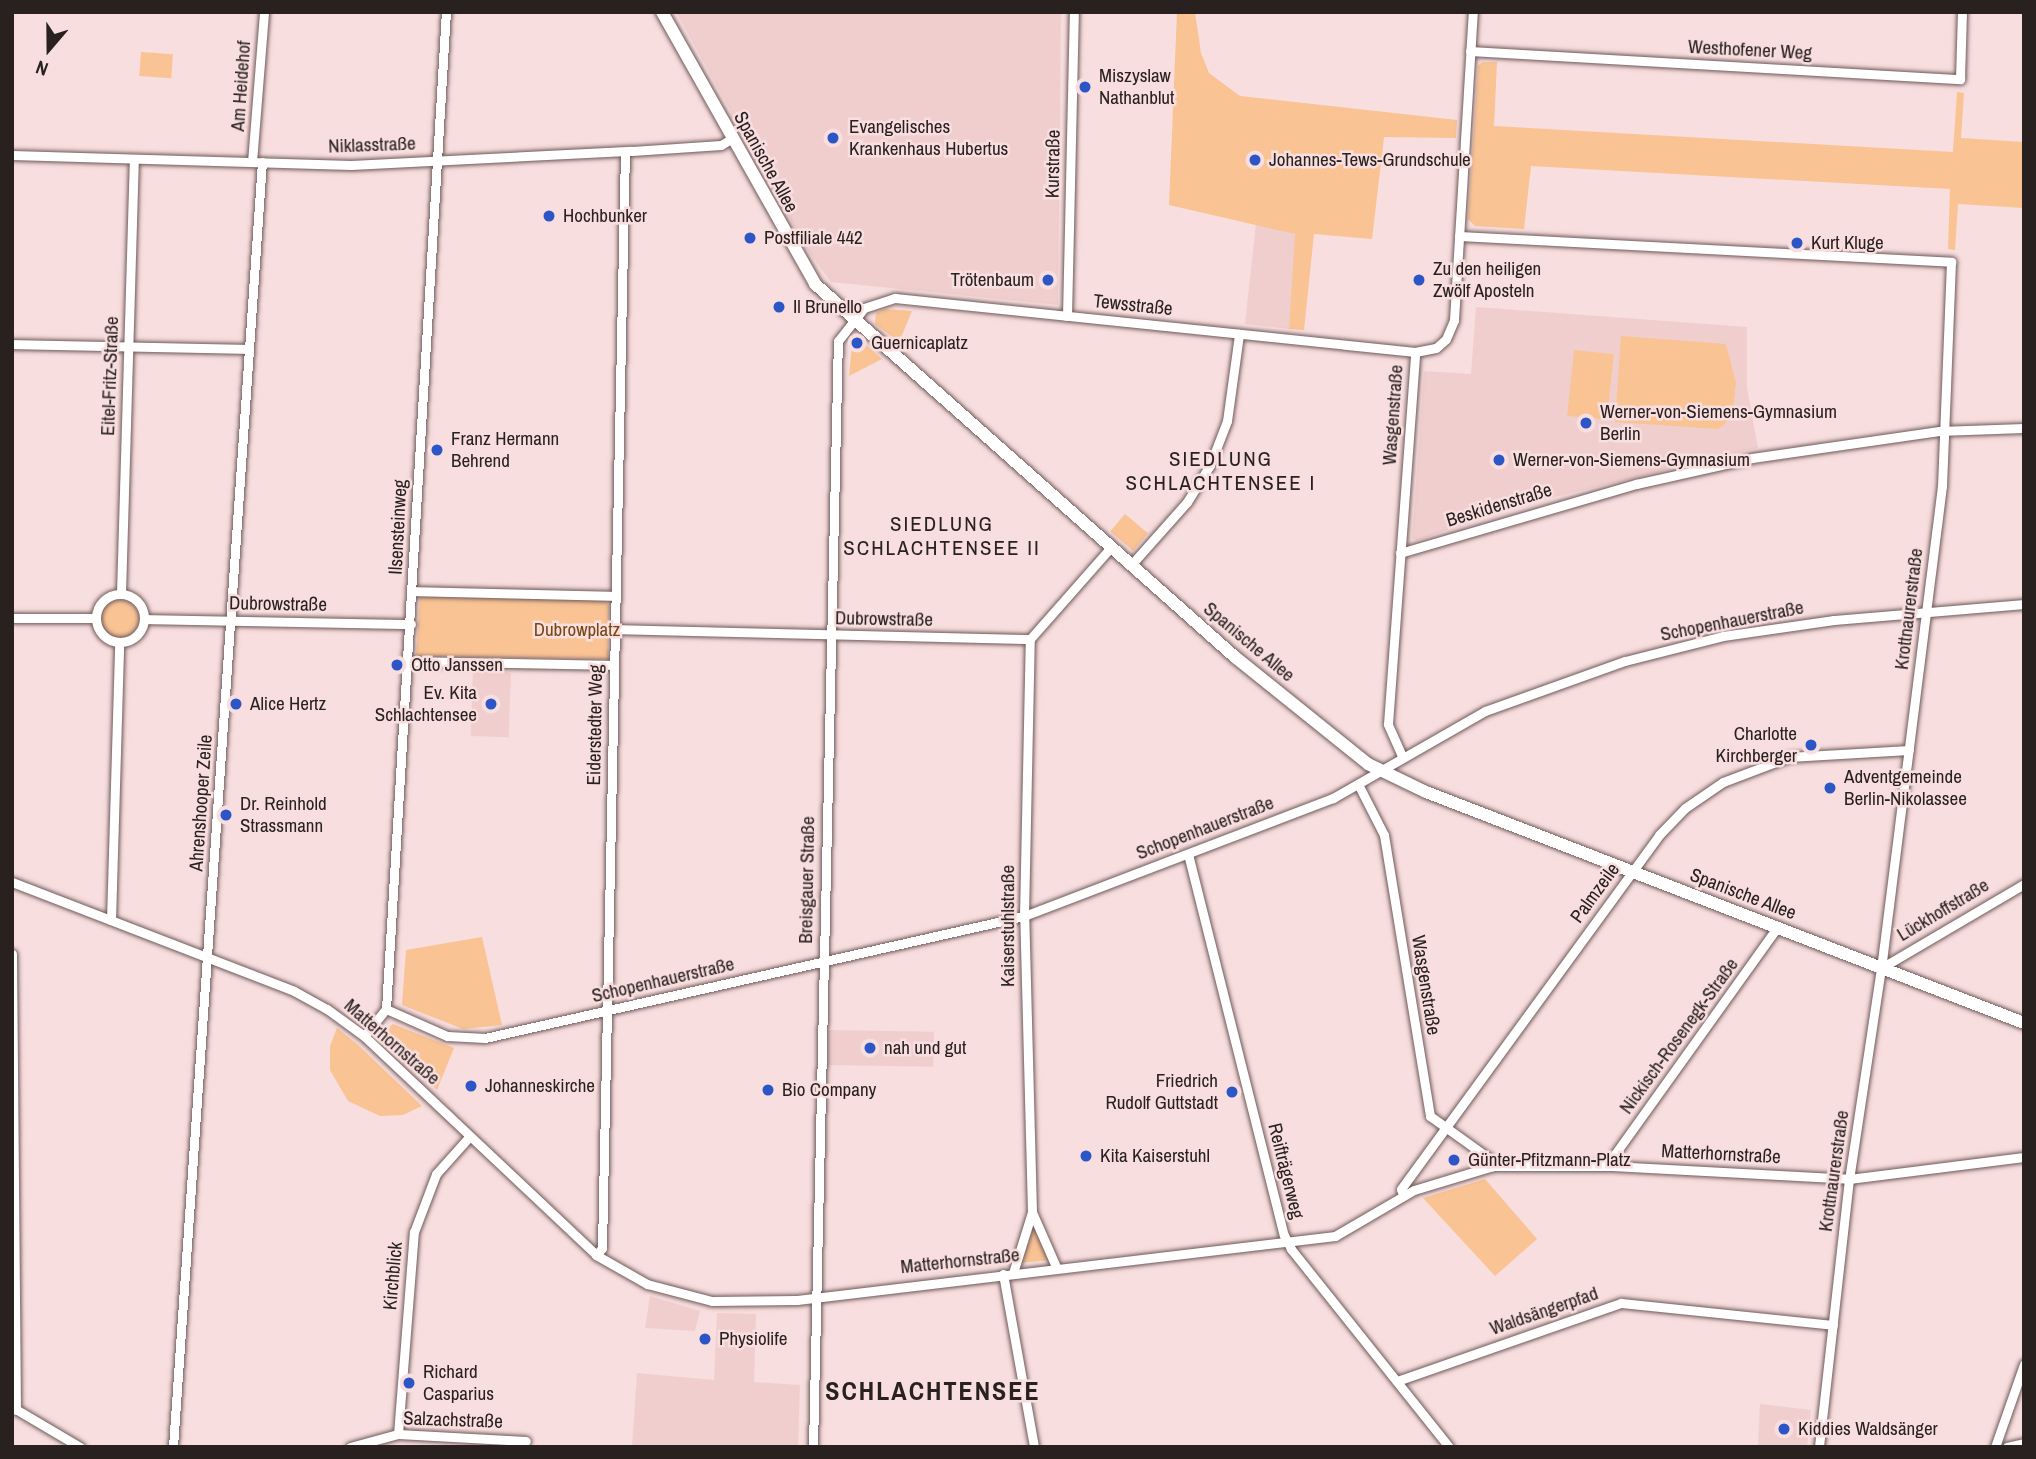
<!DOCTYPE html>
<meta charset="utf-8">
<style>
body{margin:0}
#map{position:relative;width:2036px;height:1459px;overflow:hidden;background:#f8dede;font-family:"Archivo Narrow",sans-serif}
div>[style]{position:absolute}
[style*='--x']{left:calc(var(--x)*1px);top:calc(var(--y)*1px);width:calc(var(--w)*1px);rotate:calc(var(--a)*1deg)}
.built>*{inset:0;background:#f0cece;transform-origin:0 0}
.green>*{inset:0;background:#f9c394;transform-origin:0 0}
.round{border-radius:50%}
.roads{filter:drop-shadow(0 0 2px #6f5959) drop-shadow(0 0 2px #6f5959)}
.minor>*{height:9px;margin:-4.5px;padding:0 4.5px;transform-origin:4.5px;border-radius:4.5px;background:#fff}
.minor>.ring{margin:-4.5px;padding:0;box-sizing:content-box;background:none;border:9px solid #fff;border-radius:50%}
.secondary>*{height:12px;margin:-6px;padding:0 6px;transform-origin:6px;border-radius:6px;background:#fff}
.dots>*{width:19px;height:19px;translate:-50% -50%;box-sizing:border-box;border:4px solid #f8dede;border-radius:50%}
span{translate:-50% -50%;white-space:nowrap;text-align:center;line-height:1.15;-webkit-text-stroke:5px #f8dede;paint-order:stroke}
.street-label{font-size:19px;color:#292020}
.poi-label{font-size:19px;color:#292020}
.left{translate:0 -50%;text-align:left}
.right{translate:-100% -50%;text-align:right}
.park-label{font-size:19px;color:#774711}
.neighbourhood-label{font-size:21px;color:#292020;letter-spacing:2px}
.district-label{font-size:26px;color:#292020;font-weight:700;letter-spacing:2px}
.frame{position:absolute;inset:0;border:14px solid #292020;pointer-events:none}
.north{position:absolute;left:14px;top:14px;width:70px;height:70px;-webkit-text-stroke:5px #f8dede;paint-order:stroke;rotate:200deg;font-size:19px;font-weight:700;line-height:28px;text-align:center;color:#292020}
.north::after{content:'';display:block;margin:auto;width:24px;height:32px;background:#292020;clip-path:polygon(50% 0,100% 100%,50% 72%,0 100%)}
</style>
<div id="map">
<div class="built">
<i style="clip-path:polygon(676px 12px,1061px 12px,1058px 305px,831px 282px,806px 248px)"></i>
<i style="clip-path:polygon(1256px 223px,1291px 230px,1297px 238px,1289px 329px,1245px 324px)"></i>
<i style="clip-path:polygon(1476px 307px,1747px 327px,1747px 388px,1758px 448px,1518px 506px,1416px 541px,1412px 538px,1424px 371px,1471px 374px)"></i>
<i style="left:473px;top:671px;width:38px;height:65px;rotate:2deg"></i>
<i style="left:829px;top:1030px;width:105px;height:35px;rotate:1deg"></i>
<i style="clip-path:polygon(650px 1296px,700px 1311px,695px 1331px,645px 1328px)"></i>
<i style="clip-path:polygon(717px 1313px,756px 1314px,754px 1382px,800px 1385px,798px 1447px,632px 1447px,637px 1373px,714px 1380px)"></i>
<i style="clip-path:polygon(1760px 1404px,1811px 1410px,1807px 1447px,1758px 1447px)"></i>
</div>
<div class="green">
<i style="clip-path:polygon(1177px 12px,1195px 12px,1201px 53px,1209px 73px,1240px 96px,1457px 120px,1456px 138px,1384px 137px,1372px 239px,1314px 234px,1304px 330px,1289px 329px,1295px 234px,1169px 205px)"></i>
<i style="left:141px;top:52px;width:32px;height:24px;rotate:4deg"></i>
<i style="clip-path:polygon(1482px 62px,1497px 62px,1494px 126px,1953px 152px,1957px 92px,1964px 93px,1961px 138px,2024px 142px,2024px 208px,1958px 204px,1955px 250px,1948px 249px,1950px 189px,1531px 166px,1524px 229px,1475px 226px,1468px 219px,1478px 66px)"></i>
<i style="clip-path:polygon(885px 309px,912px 311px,899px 342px,875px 324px,876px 313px)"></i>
<i style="clip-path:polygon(1621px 336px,1726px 344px,1736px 383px,1733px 409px,1725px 424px,1718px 429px,1615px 422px)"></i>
<i style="clip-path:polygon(865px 344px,882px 359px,849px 376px,852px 345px)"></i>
<i style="left:1574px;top:350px;width:40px;height:66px;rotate:6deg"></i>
<i style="left:1125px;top:514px;width:30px;height:23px;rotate:40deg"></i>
<i style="clip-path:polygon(420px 595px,605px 600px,609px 606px,608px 659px,416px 656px)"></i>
<i class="round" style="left:101px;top:600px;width:38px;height:38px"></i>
<i style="clip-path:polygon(482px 937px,502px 1025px,463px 1029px,402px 1005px,406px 950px)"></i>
<i style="clip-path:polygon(393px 1024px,454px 1048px,437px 1090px,383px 1038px,381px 1034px)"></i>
<i style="clip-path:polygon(337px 1028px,357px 1044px,422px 1106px,403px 1115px,380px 1116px,348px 1101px,330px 1070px,330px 1046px)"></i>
<i style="clip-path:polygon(1485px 1179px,1537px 1239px,1495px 1276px,1423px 1198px)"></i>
<i style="clip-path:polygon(1034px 1225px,1050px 1260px,1019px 1263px,1032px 1226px)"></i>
</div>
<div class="roads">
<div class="minor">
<i style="--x:1470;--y:51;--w:491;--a:3.3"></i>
<i style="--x:1960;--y:79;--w:67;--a:-88.3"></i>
<i style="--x:12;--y:155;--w:339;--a:1.7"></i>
<i style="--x:351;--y:165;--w:281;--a:-2.9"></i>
<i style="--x:632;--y:151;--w:89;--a:-3.9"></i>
<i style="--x:721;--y:145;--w:12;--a:-31"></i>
<i style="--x:252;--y:162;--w:150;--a:-85.4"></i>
<i style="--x:1459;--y:236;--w:493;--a:3"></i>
<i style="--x:1951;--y:262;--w:224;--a:92.3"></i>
<i style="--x:1942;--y:486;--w:486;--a:97.2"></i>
<i style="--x:1881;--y:968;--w:213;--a:98.6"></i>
<i style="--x:1849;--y:1179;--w:270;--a:96.4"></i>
<i style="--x:1067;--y:316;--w:304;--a:-88.7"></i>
<i style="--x:12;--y:344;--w:235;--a:1.2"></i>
<i style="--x:1400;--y:553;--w:246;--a:-16.3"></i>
<i style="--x:1636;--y:484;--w:119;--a:-12.6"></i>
<i style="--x:1752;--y:458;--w:189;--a:-8.2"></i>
<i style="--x:1939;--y:431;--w:85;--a:-2"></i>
<i style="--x:1131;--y:565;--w:84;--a:-48.4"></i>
<i style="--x:1187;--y:502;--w:44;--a:-58.1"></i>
<i style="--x:1210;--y:465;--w:47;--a:-68.9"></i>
<i style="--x:1227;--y:421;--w:88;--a:-82.1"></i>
<i style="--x:412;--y:591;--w:203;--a:1.4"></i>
<i style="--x:121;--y:593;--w:434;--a:-88.3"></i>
<i class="ring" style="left:96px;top:594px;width:39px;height:39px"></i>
<i style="--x:12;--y:618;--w:83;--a:0"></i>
<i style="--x:145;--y:619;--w:266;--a:1.1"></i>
<i style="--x:615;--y:629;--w:415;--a:1.4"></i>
<i style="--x:1030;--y:639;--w:123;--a:-48.6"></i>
<i style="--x:409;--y:661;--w:205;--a:1.1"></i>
<i style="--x:1402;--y:756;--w:35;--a:-114"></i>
<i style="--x:1388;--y:724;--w:373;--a:-85.8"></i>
<i style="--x:1358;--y:784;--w:57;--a:63"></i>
<i style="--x:1384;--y:835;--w:285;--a:80.7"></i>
<i style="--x:1430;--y:1116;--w:74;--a:35.6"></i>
<i style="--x:1490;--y:1159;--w:8;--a:67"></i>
<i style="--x:1188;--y:854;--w:393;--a:75.9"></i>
<i style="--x:1284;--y:1235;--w:16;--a:63"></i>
<i style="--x:1291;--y:1249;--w:253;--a:51.4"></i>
<i style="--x:12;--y:882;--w:302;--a:21.1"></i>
<i style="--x:294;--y:991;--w:38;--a:29"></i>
<i style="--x:327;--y:1009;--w:46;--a:36.1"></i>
<i style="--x:364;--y:1036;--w:319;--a:43.3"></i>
<i style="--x:596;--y:1255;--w:59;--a:29.6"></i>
<i style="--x:647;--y:1284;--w:67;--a:14.7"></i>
<i style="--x:712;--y:1301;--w:85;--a:-0.7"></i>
<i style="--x:797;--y:1300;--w:542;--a:-6.78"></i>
<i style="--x:1335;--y:1236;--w:91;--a:-30.2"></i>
<i style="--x:1414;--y:1190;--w:83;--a:-16.9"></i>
<i style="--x:1493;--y:1166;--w:119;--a:0"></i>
<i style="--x:1612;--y:1166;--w:237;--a:3.1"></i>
<i style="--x:1849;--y:1179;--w:176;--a:-7.2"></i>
<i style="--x:111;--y:920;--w:277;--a:-88.3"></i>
<i style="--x:12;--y:954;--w:456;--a:89.5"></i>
<i style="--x:1881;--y:968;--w:166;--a:-30.4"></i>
<i style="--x:386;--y:1009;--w:67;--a:23.9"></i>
<i style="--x:447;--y:1036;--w:38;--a:3"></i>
<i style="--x:485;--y:1038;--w:553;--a:-12.75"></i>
<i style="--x:1024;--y:916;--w:331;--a:-20.9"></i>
<i style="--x:1333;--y:798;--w:175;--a:-29.8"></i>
<i style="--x:1485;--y:711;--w:149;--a:-19.7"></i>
<i style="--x:1625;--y:661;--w:101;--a:-14.3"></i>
<i style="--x:1723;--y:636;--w:112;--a:-8.2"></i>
<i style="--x:1834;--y:620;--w:191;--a:-4.8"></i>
<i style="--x:364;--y:1036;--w:35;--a:-51"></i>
<i style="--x:386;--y:1009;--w:999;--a:-86.56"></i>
<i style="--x:1612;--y:1166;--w:12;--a:-76"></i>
<i style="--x:1615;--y:1154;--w:278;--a:-54.4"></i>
<i style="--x:1403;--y:1195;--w:6;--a:-108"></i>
<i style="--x:1401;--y:1189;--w:438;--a:-53.9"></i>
<i style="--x:1659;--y:835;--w:37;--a:-46"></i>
<i style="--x:1685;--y:808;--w:46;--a:-34.4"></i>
<i style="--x:1723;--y:782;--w:71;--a:-20.7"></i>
<i style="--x:1789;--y:757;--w:120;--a:-3.3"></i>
<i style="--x:1032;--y:1212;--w:62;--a:66.3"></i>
<i style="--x:596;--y:1255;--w:9;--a:-49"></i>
<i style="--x:602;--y:1248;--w:1096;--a:-88.8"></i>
<i style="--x:1013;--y:1273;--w:64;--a:-72.7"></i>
<i style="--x:1032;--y:1212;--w:296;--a:-91.5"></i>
<i style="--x:1024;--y:916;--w:277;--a:-88.8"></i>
<i style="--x:1003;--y:1274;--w:176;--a:79.8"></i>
<i style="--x:1397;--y:1381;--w:237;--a:-19.2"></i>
<i style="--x:1621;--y:1303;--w:213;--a:5.9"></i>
<i style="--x:12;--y:1407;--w:79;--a:30.5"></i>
<i style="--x:398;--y:1434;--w:203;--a:-85.5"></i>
<i style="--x:414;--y:1232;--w:62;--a:-69.2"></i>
<i style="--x:436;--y:1174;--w:50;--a:-48.3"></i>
<i style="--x:173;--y:1447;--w:1288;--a:-86.04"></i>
<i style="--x:350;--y:1447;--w:50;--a:-15.2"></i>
<i style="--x:398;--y:1434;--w:128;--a:3.1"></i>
<i style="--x:813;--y:1447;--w:1106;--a:-88.71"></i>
<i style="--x:838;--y:341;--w:42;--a:-51.8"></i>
<i style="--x:864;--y:308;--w:33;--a:-18"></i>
<i style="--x:895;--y:298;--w:523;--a:5.93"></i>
<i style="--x:1415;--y:352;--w:21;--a:-11"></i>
<i style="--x:1436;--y:348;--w:13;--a:-42"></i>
<i style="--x:1446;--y:339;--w:21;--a:-67"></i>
<i style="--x:1454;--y:320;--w:309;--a:-86.5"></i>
<i style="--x:1995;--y:1447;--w:88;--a:-70.7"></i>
<i style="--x:2007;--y:1447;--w:17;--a:-13"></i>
</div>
<div class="secondary">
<i style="--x:662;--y:12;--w:312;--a:60.6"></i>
<i style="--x:815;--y:284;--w:562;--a:41.61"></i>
<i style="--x:1235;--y:657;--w:171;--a:38.8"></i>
<i style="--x:1368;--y:764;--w:64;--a:25.8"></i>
<i style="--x:1426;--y:792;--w:641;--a:21.12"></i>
</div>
</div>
<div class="dots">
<i style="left:1085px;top:87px;background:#2c56c5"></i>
<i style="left:833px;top:138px;background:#2c56c5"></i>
<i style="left:1255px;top:160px;background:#2c56c5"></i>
<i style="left:549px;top:216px;background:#2c56c5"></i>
<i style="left:750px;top:238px;background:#2c56c5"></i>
<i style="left:1797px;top:243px;background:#2c56c5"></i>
<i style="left:1048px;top:280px;background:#2c56c5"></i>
<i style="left:1419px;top:280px;background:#2c56c5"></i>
<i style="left:779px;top:307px;background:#2c56c5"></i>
<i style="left:857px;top:343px;background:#2c56c5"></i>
<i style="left:1586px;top:423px;background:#2c56c5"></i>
<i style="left:437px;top:450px;background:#2c56c5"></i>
<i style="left:1499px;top:460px;background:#2c56c5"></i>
<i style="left:397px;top:665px;background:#2c56c5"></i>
<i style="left:236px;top:704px;background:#2c56c5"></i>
<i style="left:491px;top:704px;background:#2c56c5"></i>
<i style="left:1811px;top:745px;background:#2c56c5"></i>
<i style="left:1830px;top:788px;background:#2c56c5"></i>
<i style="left:226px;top:815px;background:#2c56c5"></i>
<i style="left:870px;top:1048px;background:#2c56c5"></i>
<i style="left:471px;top:1086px;background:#2c56c5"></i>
<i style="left:768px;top:1090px;background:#2c56c5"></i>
<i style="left:1232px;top:1092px;background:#2c56c5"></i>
<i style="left:1086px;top:1156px;background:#2c56c5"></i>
<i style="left:1454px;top:1160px;background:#2c56c5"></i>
<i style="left:705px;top:1339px;background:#2c56c5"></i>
<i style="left:409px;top:1383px;background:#2c56c5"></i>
<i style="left:1784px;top:1429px;background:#2c56c5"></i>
</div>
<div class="street-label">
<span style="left:1750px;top:50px;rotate:3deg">Westhofener Weg</span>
<span style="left:241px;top:86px;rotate:-86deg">Am Heidehof</span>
<span style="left:372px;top:145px;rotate:-2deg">Niklasstraße</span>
<span style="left:766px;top:162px;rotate:61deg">Spanische Allee</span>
<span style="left:1053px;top:164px;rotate:-89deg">Kurstraße</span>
<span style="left:1133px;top:305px;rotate:6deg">Tewsstraße</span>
<span style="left:110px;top:376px;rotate:-88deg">Eitel-Fritz-Straße</span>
<span style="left:1393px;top:415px;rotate:-86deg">Wasgenstraße</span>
<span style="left:1499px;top:505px;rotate:-17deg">Beskidenstraße</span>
<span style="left:398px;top:527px;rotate:-87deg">Ilsensteinweg</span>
<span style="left:278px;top:604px;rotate:1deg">Dubrowstraße</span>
<span style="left:1909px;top:609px;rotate:-83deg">Krottnaurerstraße</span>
<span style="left:884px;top:619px;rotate:1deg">Dubrowstraße</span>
<span style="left:1732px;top:621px;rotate:-11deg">Schopenhauerstraße</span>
<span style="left:1249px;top:642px;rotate:40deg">Spanische Allee</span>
<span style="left:595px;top:725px;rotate:-89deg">Eiderstedter Weg</span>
<span style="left:201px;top:803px;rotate:-86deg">Ahrenshooper Zeile</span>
<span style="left:1205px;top:828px;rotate:-21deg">Schopenhauerstraße</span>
<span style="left:807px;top:880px;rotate:-89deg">Breisgauer Straße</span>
<span style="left:1595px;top:893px;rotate:-54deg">Palmzeile</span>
<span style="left:1743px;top:894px;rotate:21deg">Spanische Allee</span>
<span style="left:1943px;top:910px;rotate:-31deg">Lückhoffstraße</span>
<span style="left:1008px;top:926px;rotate:-90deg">Kaiserstuhlstraße</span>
<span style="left:663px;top:980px;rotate:-13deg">Schopenhauerstraße</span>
<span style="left:1426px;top:985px;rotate:81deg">Wasgenstraße</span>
<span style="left:1679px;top:1036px;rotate:-54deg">Nickisch-Rosenegk-Straße</span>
<span style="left:392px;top:1042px;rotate:41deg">Matterhornstraße</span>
<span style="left:1721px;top:1154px;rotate:3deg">Matterhornstraße</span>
<span style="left:1286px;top:1171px;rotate:76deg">Reifträgerweg</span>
<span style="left:1834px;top:1171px;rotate:-82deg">Krottnaurerstraße</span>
<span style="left:960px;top:1261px;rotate:-6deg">Matterhornstraße</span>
<span style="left:393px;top:1276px;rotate:-85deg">Kirchblick</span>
<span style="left:1544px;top:1311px;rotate:-19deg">Waldsängerpfad</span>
<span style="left:453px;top:1420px;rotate:2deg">Salzachstraße</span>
</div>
<div class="poi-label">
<span class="left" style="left:1099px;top:87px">Miszyslaw<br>Nathanblut</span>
<span class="left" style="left:849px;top:138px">Evangelisches<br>Krankenhaus Hubertus</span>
<span class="left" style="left:1269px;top:160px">Johannes-Tews-Grundschule</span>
<span class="left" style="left:563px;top:216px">Hochbunker</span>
<span class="left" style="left:764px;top:238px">Postfiliale 442</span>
<span class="left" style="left:1811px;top:243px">Kurt Kluge</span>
<span class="left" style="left:1433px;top:280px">Zu den heiligen<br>Zwölf Aposteln</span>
<span class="right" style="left:1034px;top:280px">Trötenbaum</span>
<span class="left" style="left:793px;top:307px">Il Brunello</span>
<span class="left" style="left:871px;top:343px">Guernicaplatz</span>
<span class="left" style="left:1600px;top:423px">Werner-von-Siemens-Gymnasium<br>Berlin</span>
<span class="left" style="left:451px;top:450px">Franz Hermann<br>Behrend</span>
<span class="left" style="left:1513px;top:460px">Werner-von-Siemens-Gymnasium</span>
<span class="left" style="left:411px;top:665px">Otto Janssen</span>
<span class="right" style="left:477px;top:704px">Ev. Kita<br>Schlachtensee</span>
<span class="left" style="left:250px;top:704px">Alice Hertz</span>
<span class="right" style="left:1797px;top:745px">Charlotte<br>Kirchberger</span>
<span class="left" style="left:1844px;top:788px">Adventgemeinde<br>Berlin-Nikolassee</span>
<span class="left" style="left:240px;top:815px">Dr. Reinhold<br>Strassmann</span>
<span class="left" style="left:884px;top:1048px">nah und gut</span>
<span class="right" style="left:1218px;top:1092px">Friedrich<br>Rudolf Guttstadt</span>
<span class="left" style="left:485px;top:1086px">Johanneskirche</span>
<span class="left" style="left:782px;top:1090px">Bio Company</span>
<span class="left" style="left:1100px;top:1156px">Kita Kaiserstuhl</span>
<span class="left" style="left:1468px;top:1160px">Günter-Pfitzmann-Platz</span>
<span class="left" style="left:719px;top:1339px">Physiolife</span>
<span class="left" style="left:423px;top:1383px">Richard<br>Casparius</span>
<span class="left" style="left:1798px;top:1429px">Kiddies Waldsänger</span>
</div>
<div class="park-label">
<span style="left:577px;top:630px">Dubrowplatz</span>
</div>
<div class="neighbourhood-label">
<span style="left:1221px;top:471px">SIEDLUNG<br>SCHLACHTENSEE I</span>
<span style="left:942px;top:536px">SIEDLUNG<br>SCHLACHTENSEE II</span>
</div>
<div class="district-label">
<span style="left:933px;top:1391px">SCHLACHTENSEE</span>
</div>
<div class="frame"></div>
<div class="north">N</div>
</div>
